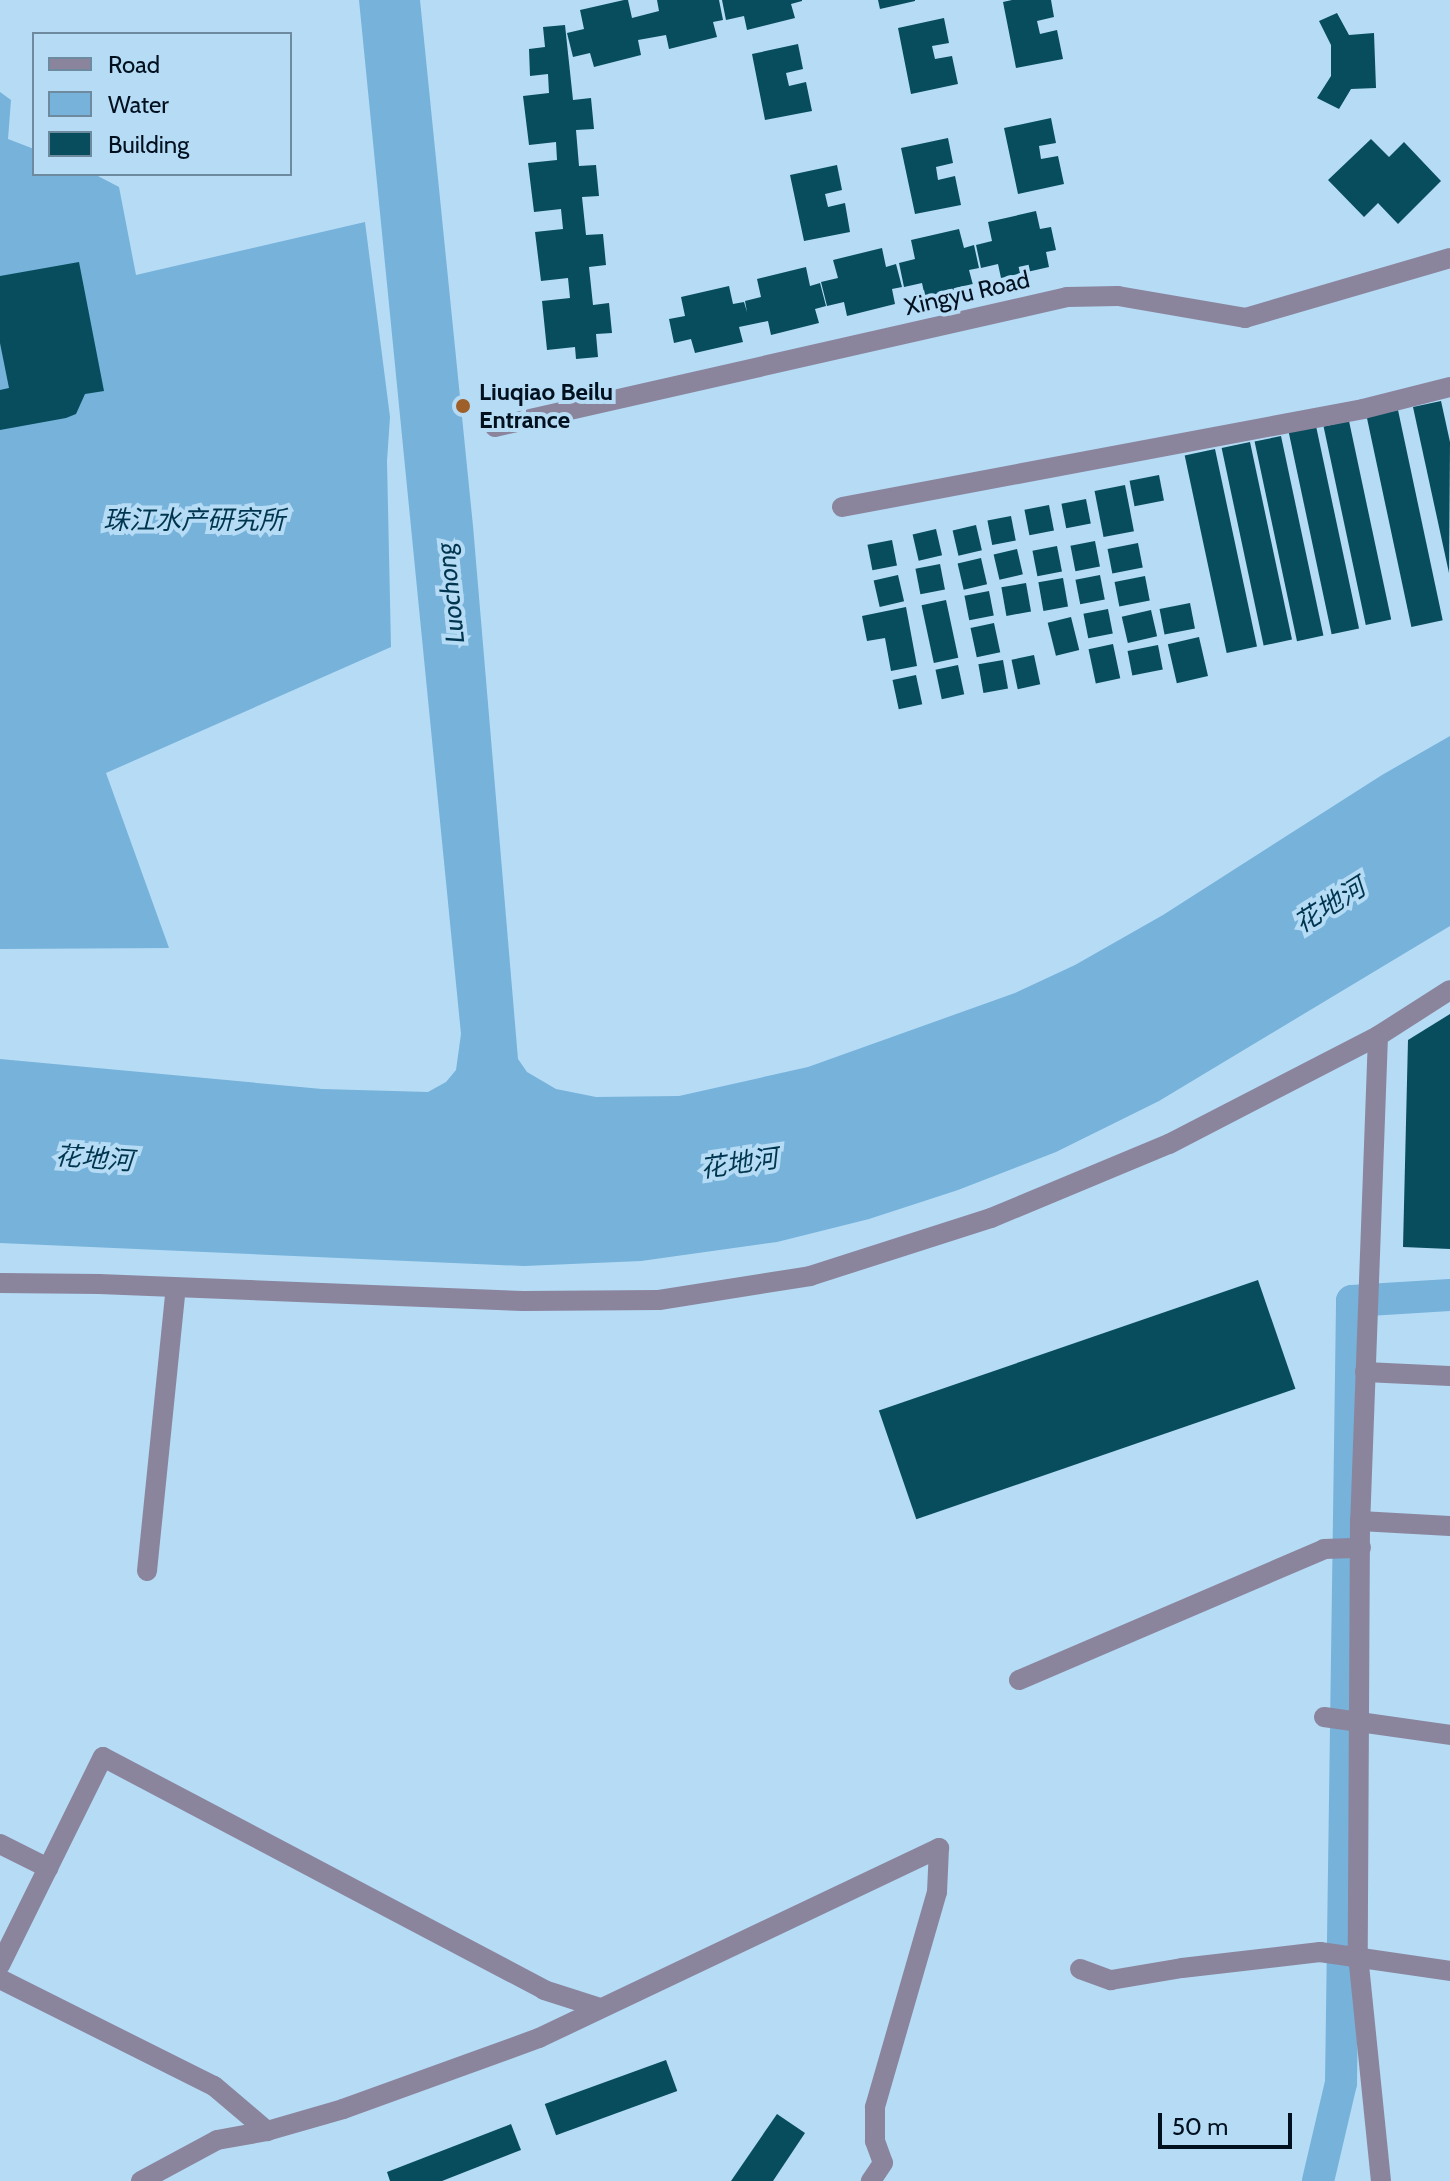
<!DOCTYPE html>
<meta charset="utf-8">
<style>
body{margin:0}
#map{position:relative;width:1450px;height:2181px;overflow:hidden;background:#b5dbf5;font-family:Cabin,"Noto Sans SC",sans-serif}
div>[style]{position:absolute}
[style*='--x']{left:calc(var(--x)*1px);top:calc(var(--y)*1px);width:calc(var(--w)*1px);rotate:calc(var(--a)*1deg)}
.water>*{inset:0;background:#76b2da}
.river>*{height:32px;margin:-16px;padding:0 16px;transform-origin:16px;border-radius:16px;background:#76b2da}
.building>*{inset:0;background:#074d5d;transform-origin:0 0}
.minor>*{height:20px;margin:-10px;padding:0 10px;transform-origin:10px;border-radius:10px;background:#8b849d}
.dots>*{width:22px;height:22px;translate:-50% -50%;box-sizing:border-box;border:4px solid #b5dbf5;border-radius:50%}
span{translate:-50% -50%;white-space:nowrap;text-align:center;line-height:1.15;-webkit-text-stroke:8px #b5dbf5;paint-order:stroke}
.street-label{font-size:24px;color:#00101f}
.poi-label{font-size:24px;color:#00101f;font-weight:700}
.left{translate:0 -50%;text-align:left}
.water-label{font-size:26px;color:#00354f;font-style:italic}
.legend{position:absolute;left:32px;top:32px;width:260px;height:144px;box-sizing:border-box;background:#b5dbf5;border:2px solid #6d8a9f;margin:0;padding:10px 14px;list-style:none;font-size:24px;color:#00101f}
.legend li{display:flex;align-items:center;gap:16px;height:40px}
.legend b{width:40px;border:2px solid #6d8a9f}
.scale{position:absolute;left:1158px;top:2113px;width:134px;height:36px;box-sizing:border-box;border:4px solid #00101f;border-top:0;padding-left:10px;font-size:24px;line-height:28px;white-space:nowrap;color:#00101f;-webkit-text-stroke:6px #b5dbf5;paint-order:stroke}
</style>
<div id="map">
<div class="water">
<i style="clip-path:polygon(359px 0,420px 0,473px 526px,518px 1059px,527px 1072px,556px 1089px,596px 1097px,679px 1096px,808px 1067px,1015px 993px,1075px 965px,1163px 915px,1382px 775px,1450px 736px,1450px 926px,1159px 1101px,1056px 1152px,958px 1190px,869px 1219px,777px 1242px,641px 1261px,524px 1266px,0 1243px,0 1059px,322px 1089px,428px 1092px,446px 1082px,456px 1070px,461px 1034px)"></i>
<i style="clip-path:polygon(0 92px,11px 100px,8px 139px,34px 149px,34px 174px,94px 174px,119px 187px,136px 275px,365px 222px,390px 417px,387px 461px,391px 647px,106px 773px,169px 948px,0 949px)"></i>
</div>
<div class="river">
<i style="--x:1318;--y:2181;--w:101;--a:-76.8"></i>
<i style="--x:1341;--y:2083;--w:782;--a:-89.19"></i>
<i style="--x:1352;--y:1301;--w:98;--a:-3.5"></i>
</div>
<div class="building">
<i style="clip-path:polygon(624px 0,628px 0,632px 18px,659px 11px,657px 0,719px 0,723px 20px,713px 22px,717px 37px,669px 49px,666px 35px,638px 40px,641px 55px,594px 67px,590px 53px,573px 57px,567px 33px,584px 29px,580px 10px)"></i>
<i style="clip-path:polygon(722px 0,802px 0,802px 1px,791px 4px,795px 18px,747px 30px,744px 16px,726px 20px)"></i>
<i style="clip-path:polygon(878px 0,915px 0,915px 1px,880px 9px)"></i>
<i style="clip-path:polygon(1012px 0,1051px 0,1054px 17px,1037px 21px,1040px 34px,1057px 30px,1063px 59px,1016px 68px,1003px 2px)"></i>
<i style="clip-path:polygon(1337px 13px,1349px 35px,1374px 33px,1376px 88px,1351px 89px,1339px 109px,1317px 98px,1331px 76px,1331px 45px,1319px 21px)"></i>
<i style="clip-path:polygon(944px 18px,949px 43px,932px 46px,935px 59px,952px 56px,958px 84px,911px 94px,898px 28px)"></i>
<i style="clip-path:polygon(565px 25px,573px 100px,591px 98px,594px 129px,576px 130px,579px 166px,596px 165px,599px 196px,582px 197px,586px 235px,603px 234px,606px 265px,589px 267px,593px 305px,609px 303px,612px 333px,596px 334px,598px 357px,576px 359px,575px 347px,547px 350px,542px 301px,570px 298px,568px 278px,541px 281px,535px 232px,563px 229px,561px 209px,534px 212px,528px 163px,557px 160px,556px 142px,529px 145px,523px 96px,549px 93px,548px 74px,530px 76px,529px 49px,545px 47px,543px 27px)"></i>
<i style="clip-path:polygon(798px 44px,803px 69px,786px 73px,789px 86px,806px 82px,812px 111px,765px 120px,752px 54px)"></i>
<i style="clip-path:polygon(1051px 118px,1056px 143px,1039px 146px,1041px 159px,1058px 156px,1064px 184px,1018px 194px,1004px 128px)"></i>
<i style="clip-path:polygon(948px 138px,953px 163px,936px 167px,938px 180px,955px 176px,961px 205px,915px 214px,901px 148px)"></i>
<i style="clip-path:polygon(1371px 139px,1389px 157px,1404px 142px,1441px 181px,1398px 224px,1378px 203px,1364px 217px,1328px 180px)"></i>
<i style="clip-path:polygon(837px 165px,842px 190px,825px 194px,828px 207px,845px 203px,850px 232px,804px 241px,790px 175px)"></i>
<i style="clip-path:polygon(1036px 211px,1040px 229px,1051px 227px,1056px 250px,1046px 252px,1049px 267px,1001px 278px,998px 264px,981px 268px,976px 245px,992px 241px,988px 222px)"></i>
<i style="clip-path:polygon(959px 229px,964px 248px,974px 245px,979px 268px,969px 270px,973px 285px,925px 297px,922px 283px,904px 287px,899px 263px,915px 259px,911px 240px)"></i>
<i style="clip-path:polygon(882px 248px,886px 267px,896px 264px,902px 287px,892px 289px,895px 304px,847px 316px,844px 302px,827px 306px,821px 282px,838px 278px,833px 260px)"></i>
<i style="clip-path:polygon(79px 262px,104px 391px,85px 394px,76px 414px,66px 418px,0 430px,0 390px,9px 388px,0 343px,0 276px)"></i>
<i style="clip-path:polygon(806px 267px,810px 286px,820px 283px,826px 306px,815px 309px,819px 323px,771px 335px,768px 321px,739px 327px,743px 342px,695px 353px,691px 339px,674px 343px,669px 319px,685px 316px,681px 297px,729px 286px,733px 304px,744px 302px,747px 312px,745px 301px,761px 297px,757px 279px)"></i>
<i style="clip-path:polygon(1441px 401px,1450px 442px,1449px 573px,1413px 407px)"></i>
<i style="left:1398px;top:410px;width:215px;height:32px;rotate:78deg"></i>
<i style="left:1349px;top:421px;width:203px;height:26px;rotate:78deg"></i>
<i style="left:1316px;top:426px;width:207px;height:28px;rotate:78deg"></i>
<i style="left:1281px;top:436px;width:204px;height:27px;rotate:78deg"></i>
<i style="left:1250px;top:442px;width:202px;height:29px;rotate:78deg"></i>
<i style="left:1215px;top:449px;width:202px;height:31px;rotate:78deg"></i>
<i style="left:1159px;top:475px;width:26px;height:30px;rotate:79deg"></i>
<i style="left:1125px;top:485px;width:47px;height:31px;rotate:79deg"></i>
<i style="left:1086px;top:499px;width:25px;height:25px;rotate:79deg"></i>
<i style="left:1049px;top:505px;width:26px;height:25px;rotate:79deg"></i>
<i style="left:1011px;top:516px;width:25px;height:24px;rotate:79deg"></i>
<i style="left:976px;top:525px;width:26px;height:24px;rotate:77deg"></i>
<i style="left:936px;top:529px;width:27px;height:24px;rotate:77deg"></i>
<i style="left:892px;top:540px;width:26px;height:25px;rotate:79deg"></i>
<i style="left:1095px;top:541px;width:26px;height:25px;rotate:79deg"></i>
<i style="left:1138px;top:543px;width:25px;height:31px;rotate:79deg"></i>
<i style="left:1057px;top:546px;width:26px;height:25px;rotate:79deg"></i>
<i style="left:1017px;top:549px;width:26px;height:24px;rotate:77deg"></i>
<i style="left:981px;top:558px;width:27px;height:24px;rotate:77deg"></i>
<i style="left:940px;top:564px;width:26px;height:25px;rotate:79deg"></i>
<i style="left:898px;top:575px;width:27px;height:25px;rotate:77deg"></i>
<i style="left:1100px;top:575px;width:25px;height:25px;rotate:79deg"></i>
<i style="left:1145px;top:576px;width:25px;height:31px;rotate:79deg"></i>
<i style="left:1063px;top:578px;width:29px;height:25px;rotate:80deg"></i>
<i style="left:1026px;top:583px;width:29px;height:25px;rotate:80deg"></i>
<i style="left:989px;top:591px;width:25px;height:25px;rotate:79deg"></i>
<i style="left:946px;top:600px;width:59px;height:25px;rotate:78deg"></i>
<i style="left:1190px;top:603px;width:26px;height:31px;rotate:79deg"></i>
<i style="clip-path:polygon(906px 607px,917px 666px,891px 671px,885px 638px,867px 641px,862px 616px)"></i>
<i style="left:1108px;top:609px;width:25px;height:25px;rotate:79deg"></i>
<i style="left:1151px;top:610px;width:27px;height:30px;rotate:77deg"></i>
<i style="left:1071px;top:617px;width:34px;height:24px;rotate:76deg"></i>
<i style="left:994px;top:623px;width:30px;height:24px;rotate:78deg"></i>
<i style="left:1199px;top:637px;width:40px;height:32px;rotate:77deg"></i>
<i style="left:1113px;top:644px;width:35px;height:25px;rotate:78deg"></i>
<i style="left:1158px;top:645px;width:25px;height:31px;rotate:79deg"></i>
<i style="left:1034px;top:655px;width:30px;height:23px;rotate:78deg"></i>
<i style="left:1003px;top:660px;width:29px;height:25px;rotate:80deg"></i>
<i style="left:958px;top:665px;width:30px;height:23px;rotate:78deg"></i>
<i style="left:916px;top:675px;width:30px;height:24px;rotate:78deg"></i>
<i style="clip-path:polygon(1450px 1014px,1450px 1249px,1403px 1247px,1408px 1040px)"></i>
<i style="left:1258px;top:1280px;width:115px;height:401px;rotate:71deg"></i>
<i style="left:666px;top:2060px;width:33px;height:129px;rotate:70deg"></i>
<i style="clip-path:polygon(777px 2114px,805px 2133px,773px 2181px,731px 2181px)"></i>
<i style="clip-path:polygon(511px 2124px,521px 2150px,442px 2181px,390px 2181px,387px 2172px)"></i>
</div>
<div class="minor">
<i style="--x:495;--y:427;--w:587;--a:-12.8"></i>
<i style="--x:1067;--y:297;--w:51;--a:-1.1"></i>
<i style="--x:1118;--y:296;--w:129;--a:9.8"></i>
<i style="--x:1245;--y:318;--w:214;--a:-16.3"></i>
<i style="--x:842;--y:507;--w:530;--a:-10.65"></i>
<i style="--x:1363;--y:409;--w:90;--a:-14.2"></i>
<i style="--x:1378;--y:1036;--w:485;--a:92.1"></i>
<i style="--x:1360;--y:1521;--w:434;--a:90.3"></i>
<i style="--x:1358;--y:1955;--w:227;--a:84.2"></i>
<i style="--x:0;--y:1283;--w:99;--a:0.6"></i>
<i style="--x:99;--y:1284;--w:424;--a:2.3"></i>
<i style="--x:523;--y:1301;--w:136;--a:-0.4"></i>
<i style="--x:659;--y:1300;--w:153;--a:-9"></i>
<i style="--x:810;--y:1276;--w:190;--a:-17.8"></i>
<i style="--x:991;--y:1218;--w:193;--a:-22.6"></i>
<i style="--x:1169;--y:1144;--w:235;--a:-27.3"></i>
<i style="--x:1378;--y:1036;--w:85;--a:-32.6"></i>
<i style="--x:1365;--y:1372;--w:85;--a:2.7"></i>
<i style="--x:1360;--y:1521;--w:90;--a:3.2"></i>
<i style="--x:147;--y:1571;--w:285;--a:-84.2"></i>
<i style="--x:1019;--y:1680;--w:332;--a:-23.2"></i>
<i style="--x:1324;--y:1549;--w:37;--a:-2"></i>
<i style="--x:1324;--y:1717;--w:127;--a:8.1"></i>
<i style="--x:0;--y:1844;--w:54;--a:26.6"></i>
<i style="--x:0;--y:1965;--w:232;--a:-63.7"></i>
<i style="--x:103;--y:1757;--w:499;--a:27.8"></i>
<i style="--x:544;--y:1990;--w:59;--a:17.8"></i>
<i style="--x:1080;--y:1969;--w:33;--a:20"></i>
<i style="--x:1111;--y:1980;--w:72;--a:-9.6"></i>
<i style="--x:1182;--y:1968;--w:139;--a:-6.6"></i>
<i style="--x:1320;--y:1952;--w:131;--a:8.3"></i>
<i style="--x:0;--y:1979;--w:239;--a:26.6"></i>
<i style="--x:214;--y:2086;--w:70;--a:40.3"></i>
<i style="--x:141;--y:2181;--w:86;--a:-28.3"></i>
<i style="--x:217;--y:2140;--w:51;--a:-10.2"></i>
<i style="--x:267;--y:2131;--w:79;--a:-16.1"></i>
<i style="--x:343;--y:2109;--w:208;--a:-19.9"></i>
<i style="--x:539;--y:2038;--w:443;--a:-25.4"></i>
<i style="--x:939;--y:1848;--w:44;--a:92.6"></i>
<i style="--x:937;--y:1892;--w:224;--a:106.1"></i>
<i style="--x:875;--y:2107;--w:34;--a:90"></i>
<i style="--x:875;--y:2141;--w:23;--a:70"></i>
<i style="--x:883;--y:2163;--w:22;--a:124"></i>
</div>
<div class="dots">
<i style="left:463px;top:406px;background:#9f5f28"></i>
</div>
<div class="street-label">
<span style="left:967px;top:293px;rotate:-13deg">Xingyu Road</span>
</div>
<div class="poi-label">
<span class="left" style="left:479px;top:406px">Liuqiao Beilu<br>Entrance</span>
</div>
<div class="water-label">
<span style="left:194px;top:521px">珠江水产研究所</span>
<span style="left:451px;top:593px;rotate:-96deg">Luochong</span>
<span style="left:1330px;top:906px;rotate:-32deg">花地河</span>
<span style="left:94px;top:1159px;rotate:4deg">花地河</span>
<span style="left:739px;top:1164px;rotate:-8deg">花地河</span>
</div>
<ul class="legend">
<li><b style="height:10px;background:#8b849d"></b>Road</li>
<li><b style="height:22px;background:#76b2da"></b>Water</li>
<li><b style="height:22px;background:#074d5d"></b>Building</li>
</ul>
<div class="scale">50 m</div>
</div>
